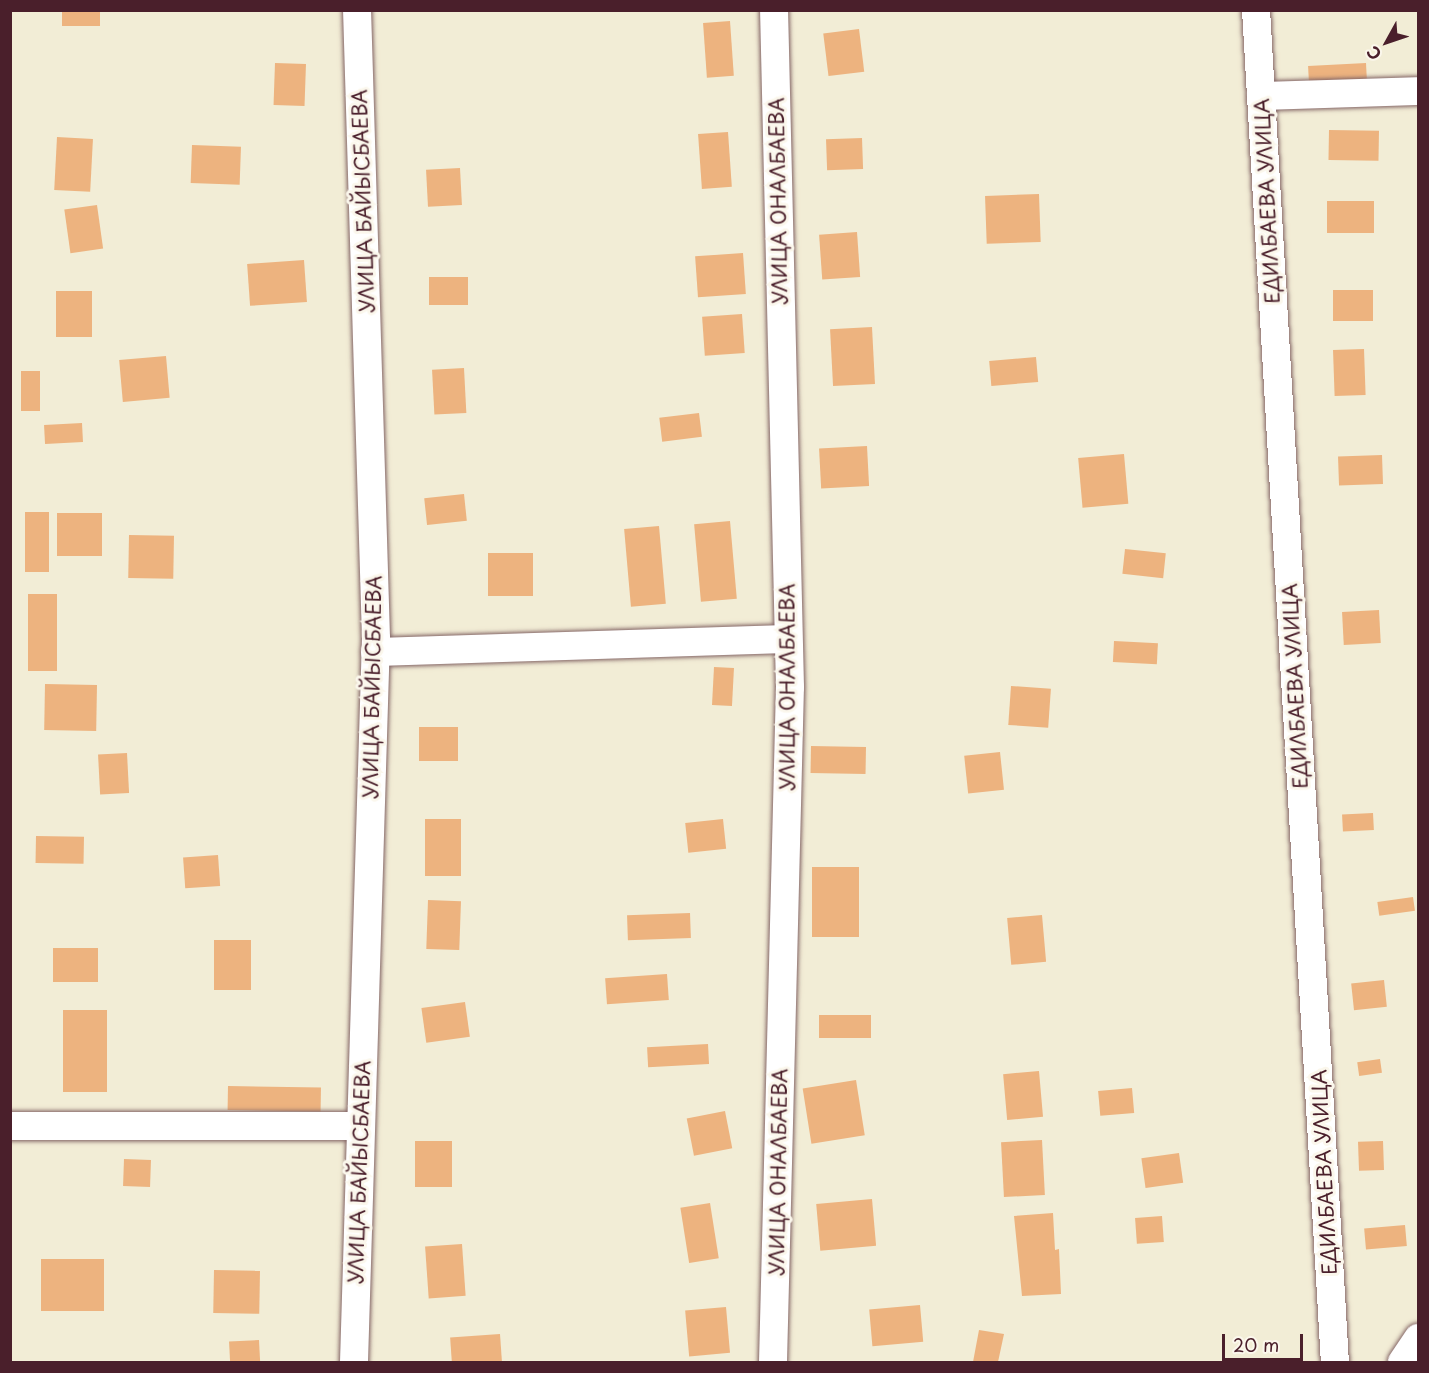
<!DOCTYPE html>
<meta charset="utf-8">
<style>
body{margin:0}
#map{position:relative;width:1429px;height:1373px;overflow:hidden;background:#f2edd6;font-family:"Playpen Sans",sans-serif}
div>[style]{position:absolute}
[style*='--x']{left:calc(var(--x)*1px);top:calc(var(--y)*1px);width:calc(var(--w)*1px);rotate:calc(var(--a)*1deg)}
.building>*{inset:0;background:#edb37f;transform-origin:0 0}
.roads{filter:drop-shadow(0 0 2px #856767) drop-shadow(0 0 2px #856767)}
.minor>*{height:28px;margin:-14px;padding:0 14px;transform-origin:14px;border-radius:14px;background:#fff}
span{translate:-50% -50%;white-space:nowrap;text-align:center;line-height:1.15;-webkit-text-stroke:6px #fbf7ec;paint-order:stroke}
.street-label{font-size:20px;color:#4a1f2b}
.frame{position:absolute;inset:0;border:12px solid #4a1f2b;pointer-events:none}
.north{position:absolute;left:1357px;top:12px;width:60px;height:60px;-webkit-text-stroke:4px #fbf7ec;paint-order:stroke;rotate:230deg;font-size:16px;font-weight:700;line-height:24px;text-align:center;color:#4a1f2b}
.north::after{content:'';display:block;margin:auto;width:21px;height:27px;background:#4a1f2b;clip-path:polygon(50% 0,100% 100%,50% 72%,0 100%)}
.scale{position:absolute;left:1222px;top:1334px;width:81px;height:27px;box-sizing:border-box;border:3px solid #4a1f2b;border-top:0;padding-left:8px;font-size:18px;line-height:21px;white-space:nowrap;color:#4a1f2b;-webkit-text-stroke:4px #fbf7ec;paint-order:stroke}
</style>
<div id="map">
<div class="building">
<i style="left:62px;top:10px;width:38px;height:16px"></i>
<i style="left:730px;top:21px;width:55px;height:27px;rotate:86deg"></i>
<i style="left:859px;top:29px;width:43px;height:36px;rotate:83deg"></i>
<i style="left:275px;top:63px;width:31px;height:42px;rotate:2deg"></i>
<i style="left:1366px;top:63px;width:20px;height:58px;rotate:87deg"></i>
<i style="left:1329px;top:130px;width:50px;height:30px;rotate:1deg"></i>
<i style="left:728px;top:132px;width:55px;height:30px;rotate:86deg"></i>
<i style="left:57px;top:137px;width:36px;height:53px;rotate:3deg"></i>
<i style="left:862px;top:138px;width:31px;height:36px;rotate:88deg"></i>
<i style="left:192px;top:145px;width:49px;height:38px;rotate:2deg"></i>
<i style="left:460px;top:168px;width:37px;height:34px;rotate:87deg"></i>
<i style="left:1039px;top:194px;width:48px;height:54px;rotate:88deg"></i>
<i style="left:1327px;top:201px;width:47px;height:32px"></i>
<i style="left:97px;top:205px;width:44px;height:33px;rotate:82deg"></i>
<i style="left:857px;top:232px;width:45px;height:38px;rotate:86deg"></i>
<i style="left:743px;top:253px;width:41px;height:48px;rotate:86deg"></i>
<i style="left:304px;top:260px;width:42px;height:57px;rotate:86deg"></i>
<i style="left:429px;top:277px;width:39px;height:28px"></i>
<i style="left:1333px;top:290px;width:40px;height:31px"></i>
<i style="left:56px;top:291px;width:36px;height:46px"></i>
<i style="left:742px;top:314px;width:39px;height:40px;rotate:86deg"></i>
<i style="left:872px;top:327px;width:57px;height:42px;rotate:87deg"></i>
<i style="left:1364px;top:349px;width:46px;height:31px;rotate:88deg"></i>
<i style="left:166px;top:356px;width:42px;height:47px;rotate:85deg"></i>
<i style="left:1036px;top:357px;width:25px;height:47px;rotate:85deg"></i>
<i style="left:464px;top:368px;width:45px;height:32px;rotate:87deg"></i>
<i style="left:21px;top:371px;width:19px;height:40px"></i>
<i style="left:699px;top:413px;width:24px;height:40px;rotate:83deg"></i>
<i style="left:82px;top:423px;width:19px;height:38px;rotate:87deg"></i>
<i style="left:867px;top:446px;width:40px;height:48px;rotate:87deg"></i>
<i style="left:1124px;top:454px;width:50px;height:46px;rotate:85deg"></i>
<i style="left:1382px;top:455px;width:29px;height:44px;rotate:88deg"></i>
<i style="left:464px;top:494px;width:27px;height:40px;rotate:84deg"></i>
<i style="left:25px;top:512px;width:24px;height:60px"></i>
<i style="left:57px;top:513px;width:45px;height:43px"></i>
<i style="left:730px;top:521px;width:78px;height:36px;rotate:85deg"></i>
<i style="left:659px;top:526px;width:78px;height:35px;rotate:85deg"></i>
<i style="left:129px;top:535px;width:45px;height:43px;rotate:1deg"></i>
<i style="left:1125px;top:549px;width:41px;height:25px;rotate:6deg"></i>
<i style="left:488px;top:553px;width:45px;height:43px"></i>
<i style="left:28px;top:594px;width:29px;height:77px"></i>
<i style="left:1379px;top:610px;width:33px;height:37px;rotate:87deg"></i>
<i style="left:1114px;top:641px;width:44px;height:21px;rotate:3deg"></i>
<i style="left:714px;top:667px;width:20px;height:38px;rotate:3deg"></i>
<i style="left:45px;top:684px;width:52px;height:46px;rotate:1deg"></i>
<i style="left:1011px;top:686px;width:40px;height:39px;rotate:4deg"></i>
<i style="left:419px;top:727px;width:39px;height:34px"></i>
<i style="left:811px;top:746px;width:55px;height:27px;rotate:1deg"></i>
<i style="left:1000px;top:752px;width:38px;height:36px;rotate:84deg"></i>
<i style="left:127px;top:753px;width:40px;height:29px;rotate:87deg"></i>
<i style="left:1373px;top:813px;width:17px;height:31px;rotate:87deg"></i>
<i style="left:425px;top:819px;width:36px;height:57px"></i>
<i style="left:723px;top:819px;width:30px;height:38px;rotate:84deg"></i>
<i style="left:36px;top:836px;width:48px;height:27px;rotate:1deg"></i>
<i style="left:218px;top:855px;width:31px;height:35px;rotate:86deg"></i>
<i style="left:812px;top:867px;width:47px;height:70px"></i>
<i style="left:1413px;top:897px;width:14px;height:36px;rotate:82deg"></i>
<i style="left:428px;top:900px;width:33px;height:49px;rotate:2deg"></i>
<i style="left:690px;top:913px;width:25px;height:63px;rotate:88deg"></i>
<i style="left:1042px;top:915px;width:47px;height:35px;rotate:85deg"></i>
<i style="left:214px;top:940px;width:37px;height:50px"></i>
<i style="left:53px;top:948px;width:45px;height:34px"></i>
<i style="left:667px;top:974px;width:26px;height:62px;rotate:86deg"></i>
<i style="left:1384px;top:980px;width:27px;height:33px;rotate:84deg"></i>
<i style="left:465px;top:1002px;width:35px;height:44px;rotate:82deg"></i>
<i style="left:63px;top:1010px;width:44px;height:82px"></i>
<i style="left:871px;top:1015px;width:23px;height:52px;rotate:90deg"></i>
<i style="left:708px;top:1044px;width:20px;height:61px;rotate:87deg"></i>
<i style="left:1380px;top:1059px;width:14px;height:23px;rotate:82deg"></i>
<i style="left:1039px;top:1071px;width:46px;height:36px;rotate:85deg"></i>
<i style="left:856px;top:1080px;width:56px;height:54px;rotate:81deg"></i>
<i style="left:228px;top:1086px;width:93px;height:24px;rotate:1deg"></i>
<i style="left:1132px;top:1088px;width:25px;height:34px;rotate:85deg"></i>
<i style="left:725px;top:1111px;width:38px;height:39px;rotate:79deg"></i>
<i style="left:1042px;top:1140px;width:55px;height:41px;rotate:87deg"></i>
<i style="left:415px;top:1141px;width:37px;height:46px"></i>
<i style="left:1383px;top:1141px;width:29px;height:25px;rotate:88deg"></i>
<i style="left:1179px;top:1153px;width:30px;height:38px;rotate:82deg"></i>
<i style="left:124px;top:1159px;width:27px;height:27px;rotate:2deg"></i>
<i style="left:872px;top:1199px;width:47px;height:56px;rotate:85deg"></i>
<i style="left:710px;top:1203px;width:56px;height:30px;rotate:81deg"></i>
<i style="clip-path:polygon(1053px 1213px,1055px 1250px,1059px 1249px,1061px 1294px,1022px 1296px,1014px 1216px)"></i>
<i style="left:1162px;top:1216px;width:26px;height:27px;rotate:86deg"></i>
<i style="left:1405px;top:1225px;width:21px;height:41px;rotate:85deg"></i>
<i style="left:462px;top:1244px;width:52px;height:37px;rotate:86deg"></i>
<i style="left:41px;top:1259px;width:63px;height:52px"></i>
<i style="left:214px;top:1270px;width:46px;height:43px;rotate:1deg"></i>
<i style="left:920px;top:1305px;width:37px;height:51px;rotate:85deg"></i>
<i style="left:726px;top:1307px;width:46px;height:41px;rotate:85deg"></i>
<i style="clip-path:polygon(979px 1330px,1004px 1334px,998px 1362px,973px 1362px)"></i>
<i style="left:500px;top:1334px;width:28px;height:50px;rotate:86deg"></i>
<i style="left:259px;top:1340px;width:22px;height:30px;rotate:87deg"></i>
</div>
<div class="roads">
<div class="minor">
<i style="--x:1256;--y:10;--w:1354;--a:86.66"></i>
<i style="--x:1261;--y:96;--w:157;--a:-1.8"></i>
<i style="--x:375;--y:652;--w:413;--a:-1.8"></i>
<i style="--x:10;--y:1126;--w:351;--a:0"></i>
<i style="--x:354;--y:1362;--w:724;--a:-88.26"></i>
<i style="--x:376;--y:638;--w:628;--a:-91.73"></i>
<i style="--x:773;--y:1362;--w:675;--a:-88.56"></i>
<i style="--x:790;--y:687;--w:677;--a:-91.35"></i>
<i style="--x:1402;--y:1362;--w:29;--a:-56"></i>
</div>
</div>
<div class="street-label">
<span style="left:363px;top:201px;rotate:-92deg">УЛИЦА БАЙЫСБАЕВА</span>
<span style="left:778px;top:201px;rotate:-91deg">УЛИЦА ОНАЛБАЕВА</span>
<span style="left:1267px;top:201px;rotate:-93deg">ЕДИЛБАЕВА УЛИЦА</span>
<span style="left:1295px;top:686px;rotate:-93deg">ЕДИЛБАЕВА УЛИЦА</span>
<span style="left:372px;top:687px;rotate:-89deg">УЛИЦА БАЙЫСБАЕВА</span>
<span style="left:787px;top:687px;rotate:-90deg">УЛИЦА ОНАЛБАЕВА</span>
<span style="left:359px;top:1172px;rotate:-88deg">УЛИЦА БАЙЫСБАЕВА</span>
<span style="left:778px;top:1172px;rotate:-89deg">УЛИЦА ОНАЛБАЕВА</span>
<span style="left:1324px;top:1172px;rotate:-93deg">ЕДИЛБАЕВА УЛИЦА</span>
</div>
<div class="frame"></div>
<div class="north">С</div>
<div class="scale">20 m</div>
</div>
